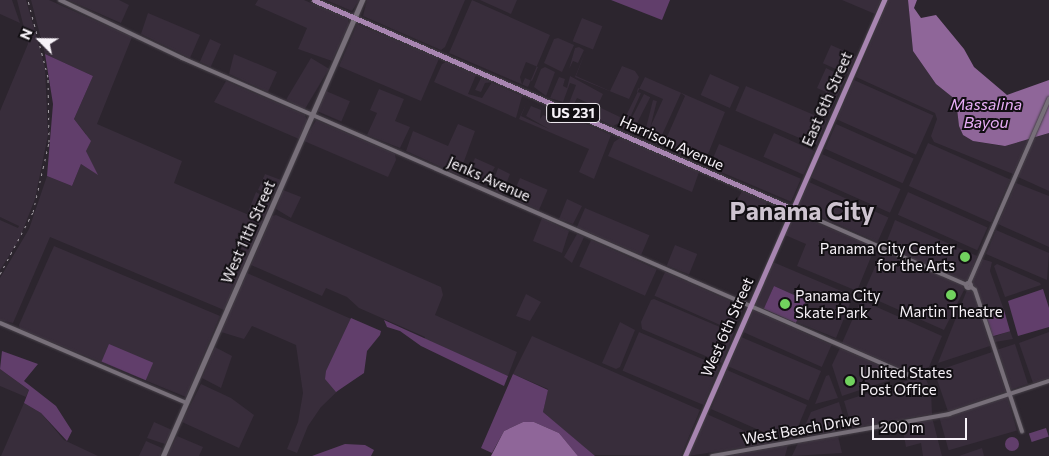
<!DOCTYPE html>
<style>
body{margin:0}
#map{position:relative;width:1049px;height:456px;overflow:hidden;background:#2c252e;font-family:Commissioner,sans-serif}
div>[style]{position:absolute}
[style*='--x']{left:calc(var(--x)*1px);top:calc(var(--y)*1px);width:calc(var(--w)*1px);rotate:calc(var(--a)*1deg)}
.built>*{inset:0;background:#382d3b;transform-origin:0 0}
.green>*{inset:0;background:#613e6b;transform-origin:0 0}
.round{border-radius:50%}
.water>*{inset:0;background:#8f6699}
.roads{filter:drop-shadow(0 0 1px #464048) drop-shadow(0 0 1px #464048)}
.tertiary>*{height:4px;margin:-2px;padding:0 2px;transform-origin:2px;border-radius:2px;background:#776f79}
.tertiary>.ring{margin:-2px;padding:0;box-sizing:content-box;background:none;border:4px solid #776f79;border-radius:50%}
.secondary>*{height:4.5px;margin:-2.25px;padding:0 2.25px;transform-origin:2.25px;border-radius:2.25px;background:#776f79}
.primary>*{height:4.5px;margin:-2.25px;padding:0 2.25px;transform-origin:2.25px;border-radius:2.25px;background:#a785b0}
.rail>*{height:1px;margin-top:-0.5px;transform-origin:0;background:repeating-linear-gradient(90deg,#a59fa6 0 2.5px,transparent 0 7.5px)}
.dots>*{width:14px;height:14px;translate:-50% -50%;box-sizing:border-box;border:2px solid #120f13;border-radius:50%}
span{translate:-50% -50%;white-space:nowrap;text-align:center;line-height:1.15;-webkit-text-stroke:4px #120f13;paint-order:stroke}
.shield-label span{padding:1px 4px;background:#120f13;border:1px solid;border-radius:4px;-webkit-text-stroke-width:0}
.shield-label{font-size:14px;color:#f7f2f8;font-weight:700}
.street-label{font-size:15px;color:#f7f2f8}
.poi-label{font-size:15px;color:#f7f2f8}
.right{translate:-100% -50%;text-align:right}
.left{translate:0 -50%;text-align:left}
.water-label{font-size:16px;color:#e9aef8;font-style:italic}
.town-label{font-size:25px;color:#cec4d0;font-weight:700}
.north{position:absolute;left:15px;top:15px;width:50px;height:50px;-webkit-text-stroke:4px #120f13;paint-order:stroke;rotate:293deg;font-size:14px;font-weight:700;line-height:20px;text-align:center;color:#f7f2f8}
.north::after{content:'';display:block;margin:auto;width:18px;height:22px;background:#f7f2f8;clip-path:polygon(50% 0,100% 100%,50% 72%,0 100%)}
.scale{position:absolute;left:872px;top:418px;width:95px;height:22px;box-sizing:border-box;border:2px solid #f7f2f8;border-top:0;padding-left:6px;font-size:15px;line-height:18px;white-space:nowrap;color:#f7f2f8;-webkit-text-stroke:4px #120f13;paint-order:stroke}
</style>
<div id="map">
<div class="built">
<i style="clip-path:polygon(0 0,12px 0,20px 23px,0 14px)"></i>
<i style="clip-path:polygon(17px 0,26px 0,45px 67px,48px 135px,35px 199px,19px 240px,0 270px,0 220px,18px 228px,19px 226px,0 217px,0 111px,28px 44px)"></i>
<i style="clip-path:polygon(31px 0,49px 0,132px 37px,97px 124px,182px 161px,174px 183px,263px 221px,224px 310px,50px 237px,13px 323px,0 320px,0 278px,29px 229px,47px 176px,72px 186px,81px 164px,97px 174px,86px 151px,86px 134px,74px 119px,93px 76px,45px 54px)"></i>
<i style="clip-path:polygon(68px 0,119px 0,129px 5px,121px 23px)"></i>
<i style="clip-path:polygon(258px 0,304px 0,348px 19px,349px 24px,332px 61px,298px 49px,307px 28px,255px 5px)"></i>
<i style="clip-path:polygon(326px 0,359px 0,352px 11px)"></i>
<i style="clip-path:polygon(367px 0,465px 0,445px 47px,441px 50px,363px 16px)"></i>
<i style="clip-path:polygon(evenodd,472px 0,550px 35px,528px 87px,449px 53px,472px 0,526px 62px,538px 67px,532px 81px,525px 78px,522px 85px,520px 77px,526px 62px)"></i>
<i style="clip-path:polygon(480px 0,517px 0,511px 14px)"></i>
<i style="clip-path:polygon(842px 0,881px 0,875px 14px)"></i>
<i style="clip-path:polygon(888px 0,908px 0,913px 51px,936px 84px,956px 100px,959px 126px,963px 135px,973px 141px,1002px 146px,1030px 137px,1013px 174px,934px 142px,931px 136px,937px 119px,935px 113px,856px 77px)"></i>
<i style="clip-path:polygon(148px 13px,200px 35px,190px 58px,141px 34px)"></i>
<i style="left:582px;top:18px;width:22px;height:25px;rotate:22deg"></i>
<i style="left:357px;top:24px;width:89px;height:46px;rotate:23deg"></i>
<i style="clip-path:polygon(558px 38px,574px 45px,562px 72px,544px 63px,554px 39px)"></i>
<i style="left:210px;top:39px;width:12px;height:25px;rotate:24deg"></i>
<i style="left:831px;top:45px;width:27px;height:20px;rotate:24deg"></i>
<i style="clip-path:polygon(579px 47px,584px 50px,578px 63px,573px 61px,569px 69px,575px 48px)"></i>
<i style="clip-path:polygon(586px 50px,576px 76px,610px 91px,622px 66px,635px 71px,639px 77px,629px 99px,575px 77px)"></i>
<i style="clip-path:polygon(234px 54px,277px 72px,268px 92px,229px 74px)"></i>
<i style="left:311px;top:58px;width:21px;height:48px;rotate:31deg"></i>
<i style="clip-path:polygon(evenodd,446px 62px,522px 96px,516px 118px,434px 82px,442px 64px,446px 62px,476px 75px,481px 78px,475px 90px,481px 92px,485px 83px,492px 82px,482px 98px,468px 94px,476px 75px)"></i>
<i style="clip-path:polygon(545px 67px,555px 72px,546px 96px,534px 87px,541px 69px)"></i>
<i style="clip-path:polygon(826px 68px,846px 78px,828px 116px,817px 111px,826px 92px,817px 88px)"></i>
<i style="left:710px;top:74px;width:32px;height:23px;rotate:24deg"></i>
<i style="clip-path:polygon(570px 76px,603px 94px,593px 116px,597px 107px,577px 98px,572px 108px,568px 106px,576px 85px,570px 83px,563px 102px,550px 98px,559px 77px,565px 79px,563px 86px,567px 88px)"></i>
<i style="clip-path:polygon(evenodd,645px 77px,725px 112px,704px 164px,623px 129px,622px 124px,645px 77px,638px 88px,663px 99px,649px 130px,662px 135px,681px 93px,685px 96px,663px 146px,658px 145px,661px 138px,648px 133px,645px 139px,625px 129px,641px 93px,637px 92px,638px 88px)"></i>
<i style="left:854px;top:80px;width:87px;height:43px;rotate:24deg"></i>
<i style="clip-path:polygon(226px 81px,305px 115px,307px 120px,299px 139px,214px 102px)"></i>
<i style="left:746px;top:86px;width:88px;height:27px;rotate:23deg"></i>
<i style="clip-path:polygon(379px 89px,404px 99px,395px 121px,410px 127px,400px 148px,367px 135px,377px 113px,370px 110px)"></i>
<i style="left:326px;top:91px;width:26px;height:22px;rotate:23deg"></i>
<i style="left:644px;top:94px;width:7px;height:38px;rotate:27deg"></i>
<i style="left:653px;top:100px;width:4px;height:36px;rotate:14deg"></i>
<i style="clip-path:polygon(527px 102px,521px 116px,549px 129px,526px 116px,531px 106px,541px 110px,540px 119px,543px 115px,554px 119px,557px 111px,611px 135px,594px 179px,579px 172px,589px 149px,519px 119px)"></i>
<i style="clip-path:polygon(601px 108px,620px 117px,619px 123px,613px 126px,596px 118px,600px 118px)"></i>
<i style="clip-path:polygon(316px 120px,395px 154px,396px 160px,388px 177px,304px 141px)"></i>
<i style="clip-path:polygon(458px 124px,475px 131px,459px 175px,406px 151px,413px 131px,448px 146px)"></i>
<i style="left:836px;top:124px;width:85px;height:27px;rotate:24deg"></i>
<i style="left:774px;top:133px;width:44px;height:26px;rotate:24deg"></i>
<i style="clip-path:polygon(1049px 133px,1049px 191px,1018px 177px,1034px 138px)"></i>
<i style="clip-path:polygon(620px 138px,699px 172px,692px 192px,608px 156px,614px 142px)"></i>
<i style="left:928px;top:143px;width:90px;height:47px;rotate:24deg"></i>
<i style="left:719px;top:144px;width:89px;height:25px;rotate:23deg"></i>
<i style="left:822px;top:154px;width:86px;height:26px;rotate:24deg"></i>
<i style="clip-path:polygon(475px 158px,495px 167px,484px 185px,466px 178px)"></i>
<i style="clip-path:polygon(498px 168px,510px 174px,502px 194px,491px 188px)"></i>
<i style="clip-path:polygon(265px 174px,281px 180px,273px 195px,258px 190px)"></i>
<i style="left:520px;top:178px;width:30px;height:22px;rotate:23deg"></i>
<i style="left:809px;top:182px;width:87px;height:27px;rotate:24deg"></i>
<i style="clip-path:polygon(1016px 183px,1049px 196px,1049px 247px,998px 224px)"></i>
<i style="clip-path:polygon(283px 190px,301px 197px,291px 218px,276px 209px)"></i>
<i style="clip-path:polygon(742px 191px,767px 202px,759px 220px,732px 211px)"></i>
<i style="clip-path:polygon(256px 192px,271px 201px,264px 218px,248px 212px)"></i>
<i style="left:908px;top:192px;width:87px;height:25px;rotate:24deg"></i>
<i style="clip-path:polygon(567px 199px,582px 206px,573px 224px,559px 219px)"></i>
<i style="left:585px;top:208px;width:70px;height:21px;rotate:23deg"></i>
<i style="clip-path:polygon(795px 214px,875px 247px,857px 291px,797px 266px,806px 244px,785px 235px)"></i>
<i style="clip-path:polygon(276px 215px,441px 287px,443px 295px,435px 315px,517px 352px,508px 376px,424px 341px,425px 337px,359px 308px,347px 297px,326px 288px,322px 296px,251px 265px,272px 216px)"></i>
<i style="clip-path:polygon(542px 218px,569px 231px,562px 253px,533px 241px)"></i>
<i style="clip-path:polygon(895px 220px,977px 256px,968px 280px,960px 280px,885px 246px)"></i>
<i style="clip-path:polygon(996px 230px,1049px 253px,1047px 280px,986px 254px)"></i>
<i style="clip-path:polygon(577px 234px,584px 237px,572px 263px,564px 257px)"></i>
<i style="left:591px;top:240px;width:72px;height:29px;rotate:24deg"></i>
<i style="left:675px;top:245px;width:24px;height:22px;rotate:22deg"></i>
<i style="clip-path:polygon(54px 246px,220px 316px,186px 397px,20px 329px,19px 325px)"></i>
<i style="clip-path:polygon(882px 251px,962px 285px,964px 290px,944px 330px,863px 294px)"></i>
<i style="clip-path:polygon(982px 259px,992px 262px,990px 271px,1004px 310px,986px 316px,971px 281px)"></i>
<i style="clip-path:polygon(773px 262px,853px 296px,836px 338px,796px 322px,805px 300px,774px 286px,764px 309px,755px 304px)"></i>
<i style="clip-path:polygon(997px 264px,1040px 283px,1041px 285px,1005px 297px,994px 266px)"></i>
<i style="left:665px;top:272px;width:86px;height:26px;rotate:24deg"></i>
<i style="clip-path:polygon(247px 273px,367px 326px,349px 367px,364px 373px,344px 385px,321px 407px,308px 426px,297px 453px,287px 449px,298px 422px,303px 393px,296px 345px,252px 326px,244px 339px,221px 332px)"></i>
<i style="clip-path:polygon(967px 290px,974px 292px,990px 346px,938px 363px)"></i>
<i style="clip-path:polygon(526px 294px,541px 302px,530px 321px,516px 316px)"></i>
<i style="clip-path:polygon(654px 299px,734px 333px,722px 363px,642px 329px,641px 322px,651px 300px)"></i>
<i style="clip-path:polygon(861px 300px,942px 336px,929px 367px,911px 373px,842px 343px)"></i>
<i style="left:753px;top:310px;width:86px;height:24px;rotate:24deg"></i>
<i style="clip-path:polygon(620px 322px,635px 330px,620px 367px,616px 369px,602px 363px)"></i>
<i style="clip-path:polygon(1010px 331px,1013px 339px,995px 342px,993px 337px)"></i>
<i style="left:639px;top:332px;width:88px;height:42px;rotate:23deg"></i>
<i style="clip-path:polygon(1049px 332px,1049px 378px,1033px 383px,1019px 343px)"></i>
<i style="clip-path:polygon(532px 336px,700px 410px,681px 456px,593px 455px,543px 412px,548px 389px,513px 374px)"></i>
<i style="left:741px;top:337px;width:87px;height:32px;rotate:23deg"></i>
<i style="left:1015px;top:344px;width:42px;height:18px;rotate:72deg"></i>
<i style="clip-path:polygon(215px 347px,232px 356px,221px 388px,202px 378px)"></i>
<i style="clip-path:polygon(840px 348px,898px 374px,899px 377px,842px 396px,832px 365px)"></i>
<i style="left:992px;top:352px;width:42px;height:61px;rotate:71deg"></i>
<i style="clip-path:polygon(0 369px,29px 390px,26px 397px,0 386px)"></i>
<i style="clip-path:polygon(727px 370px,807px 405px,793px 439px,782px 440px,711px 409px)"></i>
<i style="clip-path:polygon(829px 375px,838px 398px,815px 404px,826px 376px)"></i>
<i style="clip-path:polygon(924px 375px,931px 391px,932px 414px,852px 428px,844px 401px)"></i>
<i style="clip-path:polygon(201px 384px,231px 398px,254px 415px,239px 448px,182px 422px)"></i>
<i style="left:1007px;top:396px;width:36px;height:71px;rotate:74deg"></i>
<i style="clip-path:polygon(839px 402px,847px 429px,800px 437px,811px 412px)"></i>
<i style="clip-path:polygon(24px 403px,41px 413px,64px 440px,98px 456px,1px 456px)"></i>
<i style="clip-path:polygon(707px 414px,709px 415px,772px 443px,688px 456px)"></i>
<i style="clip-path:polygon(932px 420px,933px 421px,942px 456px,923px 456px,921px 443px,906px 447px,902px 425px)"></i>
<i style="clip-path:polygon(154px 422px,172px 430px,165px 444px,147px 438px)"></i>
<i style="clip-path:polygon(177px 436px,203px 447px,199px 456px,167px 456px)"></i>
<i style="clip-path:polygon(838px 436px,842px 453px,792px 456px,798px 443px)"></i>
<i style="clip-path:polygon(146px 441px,162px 448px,160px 456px,139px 456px)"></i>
<i style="clip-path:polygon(788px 445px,785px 456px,726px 456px,755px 451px)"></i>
<i style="clip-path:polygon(982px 448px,984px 456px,959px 456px)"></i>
</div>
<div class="green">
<i style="clip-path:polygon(611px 0,670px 0,662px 20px)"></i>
<i style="clip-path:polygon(45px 54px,93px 76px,74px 119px,91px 141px,86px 151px,98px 175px,81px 164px,72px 186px,47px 176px,53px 104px)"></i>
<i style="left:774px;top:286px;width:35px;height:25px;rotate:24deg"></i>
<i style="clip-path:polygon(1043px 289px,1049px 308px,1049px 327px,1018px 336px,1008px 301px)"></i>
<i style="left:1004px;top:310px;width:22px;height:19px;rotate:74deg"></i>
<i style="clip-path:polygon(351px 318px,381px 331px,380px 335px,367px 351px,364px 373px,336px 392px,325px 379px,326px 371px)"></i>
<i style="clip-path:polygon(384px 320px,508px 376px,504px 386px,421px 346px,400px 331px,387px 327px)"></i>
<i style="left:109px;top:344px;width:48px;height:19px;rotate:23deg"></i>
<i style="clip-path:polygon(2px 351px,38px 364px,24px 381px,56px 406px,72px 431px,67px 441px,41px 413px,24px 403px,29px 390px,0 369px)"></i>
<i style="clip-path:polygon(513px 374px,548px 390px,543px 412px,595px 456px,578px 456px,559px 433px,534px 422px,523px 422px,504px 431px,492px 453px,481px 448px)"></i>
<i style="left:1046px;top:428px;width:9px;height:18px;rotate:72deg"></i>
<i class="round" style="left:1005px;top:437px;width:14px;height:14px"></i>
<i style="clip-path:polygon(345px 444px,365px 445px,374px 450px,371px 456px,312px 456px)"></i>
</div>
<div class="water">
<i style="clip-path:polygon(908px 0,917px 0,914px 8px,921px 18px,936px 15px,964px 49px,974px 67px,1007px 95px,1049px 80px,1049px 133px,1005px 146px,973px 141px,963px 135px,959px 126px,956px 100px,936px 84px,913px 51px)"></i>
<i style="clip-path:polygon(523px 422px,534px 422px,559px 433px,578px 456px,491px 456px,504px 431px)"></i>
</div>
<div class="roads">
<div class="tertiary">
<i style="--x:60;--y:0;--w:135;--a:25.4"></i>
<i style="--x:182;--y:58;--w:795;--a:23.57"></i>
<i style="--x:793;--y:209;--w:188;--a:23.6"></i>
<i class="ring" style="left:965.5px;top:282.5px;width:1px;height:1px"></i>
<i style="--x:969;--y:283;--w:201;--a:-66.5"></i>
<i style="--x:970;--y:286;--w:6;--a:39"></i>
<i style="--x:975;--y:290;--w:149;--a:71.6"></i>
<i style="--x:0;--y:323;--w:203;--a:23.2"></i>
<i style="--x:712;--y:456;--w:241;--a:-10"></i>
<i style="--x:949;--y:414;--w:105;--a:-18.3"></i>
</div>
<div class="secondary">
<i style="--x:163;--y:456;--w:498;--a:-66.4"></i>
</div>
<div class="primary">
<i style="--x:314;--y:0;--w:523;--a:23.57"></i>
<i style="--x:685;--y:456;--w:498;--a:-66.4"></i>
</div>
</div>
<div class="rail">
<i style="--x:0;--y:274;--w:70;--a:-62"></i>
<i style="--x:33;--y:212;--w:72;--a:-77.1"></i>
<i style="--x:49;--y:142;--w:65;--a:-90.9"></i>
<i style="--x:48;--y:77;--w:80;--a:-104.6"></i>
</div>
<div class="dots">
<i style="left:965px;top:257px;background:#71d25e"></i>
<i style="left:951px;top:295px;background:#71d25e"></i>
<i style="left:785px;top:304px;background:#71d25e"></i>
<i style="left:850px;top:381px;background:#71d25e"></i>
</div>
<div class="shield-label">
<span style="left:573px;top:113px">US 231</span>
</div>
<div class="street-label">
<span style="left:827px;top:99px;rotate:-66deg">East 6th Street</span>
<span style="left:672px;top:143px;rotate:24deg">Harrison Avenue</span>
<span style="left:489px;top:179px;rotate:24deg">Jenks Avenue</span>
<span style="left:248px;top:232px;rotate:-66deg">West 11th Street</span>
<span style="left:727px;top:327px;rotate:-66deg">West 6th Street</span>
<span style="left:801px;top:429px;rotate:-10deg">West Beach Drive</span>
</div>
<div class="poi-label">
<span class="right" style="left:955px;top:257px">Panama City Center<br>for the Arts</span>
<span class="left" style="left:795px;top:304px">Panama City<br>Skate Park</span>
<span style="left:951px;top:312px">Martin Theatre</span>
<span class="left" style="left:860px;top:381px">United States<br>Post Office</span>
</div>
<div class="water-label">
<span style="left:986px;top:113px">Massalina<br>Bayou</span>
</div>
<div class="town-label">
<span style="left:802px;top:210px">Panama City</span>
</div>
<div class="north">N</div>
<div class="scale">200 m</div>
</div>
